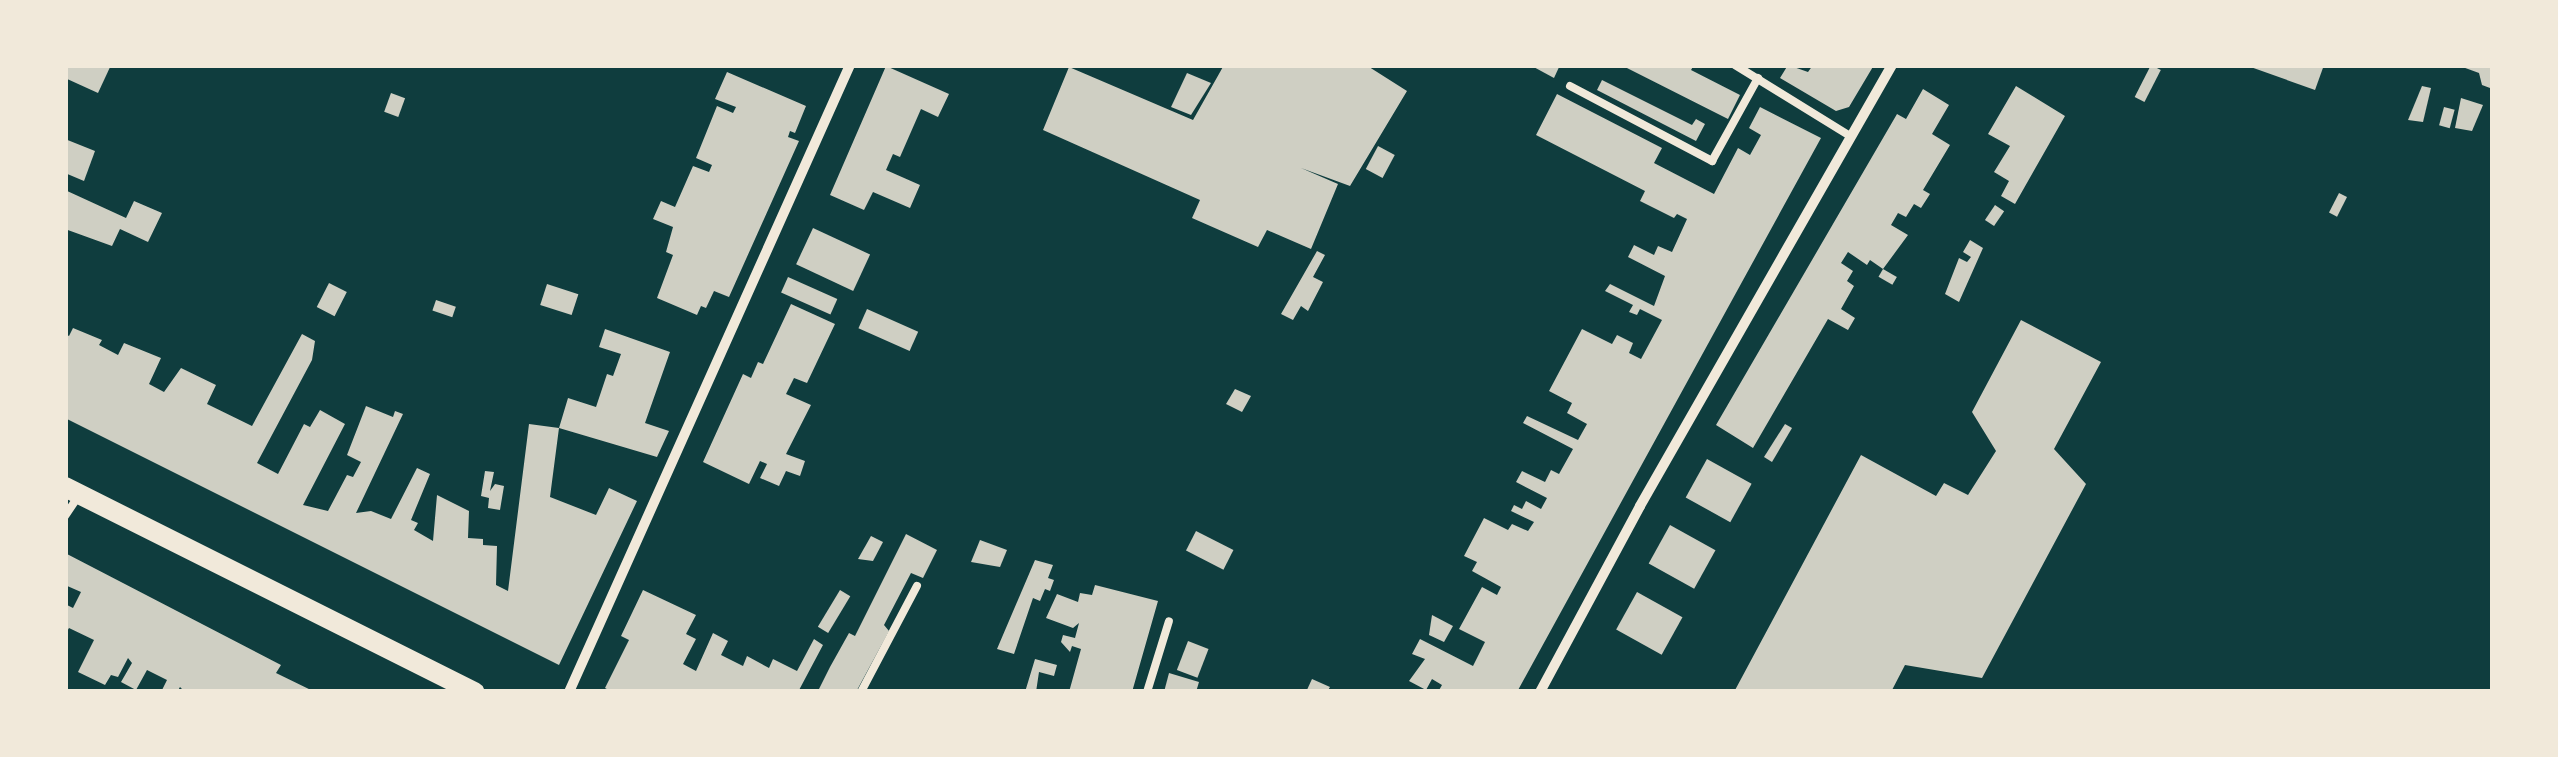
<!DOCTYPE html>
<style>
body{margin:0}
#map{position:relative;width:2558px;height:757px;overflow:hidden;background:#0f3d3e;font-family:Helvetica,sans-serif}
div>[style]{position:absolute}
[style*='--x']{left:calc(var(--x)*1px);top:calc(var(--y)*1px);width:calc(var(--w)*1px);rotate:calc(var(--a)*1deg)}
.building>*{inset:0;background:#cfcfc3;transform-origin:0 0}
.service>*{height:8px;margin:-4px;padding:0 4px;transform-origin:4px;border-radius:4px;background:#f1e9da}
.minor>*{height:10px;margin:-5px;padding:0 5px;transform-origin:5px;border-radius:5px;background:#f1e9da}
.secondary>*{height:20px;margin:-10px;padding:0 10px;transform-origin:10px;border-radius:10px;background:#f1e9da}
span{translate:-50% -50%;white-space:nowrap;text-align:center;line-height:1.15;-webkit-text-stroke:10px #f1e9da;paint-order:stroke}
.frame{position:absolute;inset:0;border:68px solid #f1e9da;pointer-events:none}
</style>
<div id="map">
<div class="building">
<i style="clip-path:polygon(65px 65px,111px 65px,98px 93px,65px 78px)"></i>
<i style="clip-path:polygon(1224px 65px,1366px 65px,1407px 91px,1350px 186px,1301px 168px,1338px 184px,1311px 249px,1267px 230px,1258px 247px,1192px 218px,1200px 200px,1043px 130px,1069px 67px,1193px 120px)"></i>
<i style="clip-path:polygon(1530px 65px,1560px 65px,1554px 78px)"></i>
<i style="clip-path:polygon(1621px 65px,1694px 65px,1691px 70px,1740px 95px,1728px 119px)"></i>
<i style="clip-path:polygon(1788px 65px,1808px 72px,1813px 65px,1874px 65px,1849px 107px,1836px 111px,1780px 78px)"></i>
<i style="left:2151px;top:65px;width:11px;height:36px;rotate:27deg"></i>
<i style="clip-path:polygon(2245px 65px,2324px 65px,2315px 90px)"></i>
<i style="clip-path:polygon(2457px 65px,2493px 65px,2490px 88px,2482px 85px,2479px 73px)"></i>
<i style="clip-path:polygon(886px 66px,949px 94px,938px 117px,921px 109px,900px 157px,893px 154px,886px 170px,920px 185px,910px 208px,873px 192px,864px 210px,830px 195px)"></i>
<i style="clip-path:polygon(727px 72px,806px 106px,795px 133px,790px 131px,788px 137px,799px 141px,729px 297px,714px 291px,706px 308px,701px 306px,697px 315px,657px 298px,673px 255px,666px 252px,673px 227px,653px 219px,661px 201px,675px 207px,693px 166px,709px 172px,712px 165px,696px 158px,717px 106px,733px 113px,736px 107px,715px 99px)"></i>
<i style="clip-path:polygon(1187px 73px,1211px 83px,1191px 115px,1171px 107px)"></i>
<i style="clip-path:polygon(1602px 80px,1692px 125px,1696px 119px,1705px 124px,1696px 141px,1597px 90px)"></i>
<i style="clip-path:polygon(2016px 86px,2065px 116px,2015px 204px,2001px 196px,2009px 181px,1994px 172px,2010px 146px,1988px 134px)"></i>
<i style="clip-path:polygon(2422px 86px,2431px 88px,2423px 122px,2408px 120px)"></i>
<i style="clip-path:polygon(1923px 89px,1949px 105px,1932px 134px,1950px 145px,1923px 190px,1930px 194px,1921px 208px,1914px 204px,1906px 217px,1898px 213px,1891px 225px,1908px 235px,1883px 269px,1870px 260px,1867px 265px,1848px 252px,1841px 263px,1853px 271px,1847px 281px,1854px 286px,1841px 309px,1855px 318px,1848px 330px,1828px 319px,1753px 448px,1716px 425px,1897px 114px,1906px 119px)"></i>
<i style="left:391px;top:93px;width:15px;height:20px;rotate:20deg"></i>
<i style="clip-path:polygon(1557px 94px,1662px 148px,1654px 163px,1714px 194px,1738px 148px,1750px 155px,1761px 135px,1749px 128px,1760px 107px,1821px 138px,1517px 692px,1438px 692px,1442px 685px,1432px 679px,1426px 690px,1409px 681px,1425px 659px,1412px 654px,1420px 639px,1473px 666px,1485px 642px,1459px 629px,1482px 587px,1497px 595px,1501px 587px,1472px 571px,1477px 562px,1464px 556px,1484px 518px,1508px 530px,1512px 524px,1528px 531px,1534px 522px,1511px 511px,1514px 505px,1522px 509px,1526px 501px,1541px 509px,1547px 498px,1516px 482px,1522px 471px,1545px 482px,1551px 470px,1559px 474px,1573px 449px,1523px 423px,1527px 416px,1578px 440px,1587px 424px,1567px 413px,1572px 403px,1549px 391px,1582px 329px,1612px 344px,1617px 335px,1633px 343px,1629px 353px,1641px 359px,1662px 320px,1640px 309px,1637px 315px,1629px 312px,1633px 305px,1605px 291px,1610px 284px,1654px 306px,1665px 276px,1628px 257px,1634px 245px,1654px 255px,1658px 246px,1672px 252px,1687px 219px,1677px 214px,1674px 218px,1640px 201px,1645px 191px,1536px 135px)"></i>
<i style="clip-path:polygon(2461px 98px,2483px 105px,2472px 131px,2455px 128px)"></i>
<i style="left:2444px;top:107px;width:11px;height:19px;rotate:15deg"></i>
<i style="clip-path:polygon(65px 139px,95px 151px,84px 181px,65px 173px)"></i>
<i style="left:1378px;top:146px;width:19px;height:26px;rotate:28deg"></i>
<i style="clip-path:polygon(65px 190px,126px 218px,134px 201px,162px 213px,148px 242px,120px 229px,112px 246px,65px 229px)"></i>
<i style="left:2339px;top:193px;width:9px;height:22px;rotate:27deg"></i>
<i style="left:1995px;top:205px;width:11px;height:18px;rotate:34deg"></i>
<i style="left:813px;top:228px;width:63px;height:40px;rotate:25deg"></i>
<i style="clip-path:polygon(1970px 240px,1983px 248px,1959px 302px,1945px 294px,1959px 258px,1967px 262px,1971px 257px,1963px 252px)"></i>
<i style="clip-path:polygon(1317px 251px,1325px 255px,1313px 277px,1323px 282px,1308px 311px,1301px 306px,1293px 320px,1281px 314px)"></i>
<i style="left:1883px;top:269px;width:16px;height:9px;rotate:30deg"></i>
<i style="left:788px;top:277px;width:54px;height:17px;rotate:24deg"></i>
<i style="left:329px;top:283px;width:20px;height:27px;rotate:27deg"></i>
<i style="left:547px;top:284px;width:33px;height:22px;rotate:18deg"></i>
<i style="left:436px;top:300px;width:21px;height:11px;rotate:19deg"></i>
<i style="clip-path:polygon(791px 304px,835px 324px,807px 383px,794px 378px,786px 394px,811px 405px,786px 454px,805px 461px,800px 476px,786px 471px,779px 486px,760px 478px,767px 464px,760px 461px,749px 484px,703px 462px,743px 374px,751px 378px,758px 362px,763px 364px)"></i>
<i style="left:867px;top:309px;width:56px;height:21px;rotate:24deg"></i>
<i style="clip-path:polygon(2021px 320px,2101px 362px,2054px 449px,2086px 484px,1982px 678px,1905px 665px,1891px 692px,1734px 692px,1861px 455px,1936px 496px,1944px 483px,1968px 495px,1996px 451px,1972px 412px)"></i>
<i style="clip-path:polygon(73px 328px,102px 340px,99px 345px,118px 355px,124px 343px,161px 358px,149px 384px,164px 392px,181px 368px,216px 385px,207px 404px,252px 426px,302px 334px,315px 341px,312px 360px,257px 463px,278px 474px,304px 424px,310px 427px,320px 410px,345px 424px,303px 505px,328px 511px,347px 475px,353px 477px,361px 462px,347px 455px,366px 406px,393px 417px,395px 411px,403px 414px,356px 513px,371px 511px,391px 519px,417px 468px,430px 474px,411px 520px,418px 523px,414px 530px,433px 541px,437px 495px,469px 511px,468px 538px,483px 539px,483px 545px,497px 546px,496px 585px,508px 591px,529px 424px,559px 428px,550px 497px,596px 515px,609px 488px,637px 501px,559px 665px,65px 418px,65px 334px,69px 336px)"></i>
<i style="clip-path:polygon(605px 329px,670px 352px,645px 423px,669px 431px,657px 457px,559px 428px,568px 398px,596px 407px,607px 374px,613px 376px,621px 354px,599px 347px)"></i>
<i style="clip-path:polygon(1235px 389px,1251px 396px,1242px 412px,1226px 404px)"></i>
<i style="clip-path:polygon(1785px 424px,1792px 428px,1772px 462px,1764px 457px)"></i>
<i style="left:1707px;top:459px;width:51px;height:44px;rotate:29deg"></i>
<i style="clip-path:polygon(485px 471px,494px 472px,490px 491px,495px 484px,504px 486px,500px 510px,488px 508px,489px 498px,481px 496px)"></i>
<i style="left:1670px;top:525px;width:52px;height:44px;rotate:29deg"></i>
<i style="left:1196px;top:531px;width:42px;height:22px;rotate:27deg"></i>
<i style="clip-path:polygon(906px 534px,937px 550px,923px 578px,911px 573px,884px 625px,889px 631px,856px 692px,824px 692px,819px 689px,830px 667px,849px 633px,855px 636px)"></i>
<i style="clip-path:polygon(871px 536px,883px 542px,873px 561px,858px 559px)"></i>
<i style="clip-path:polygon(980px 540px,1007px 550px,1000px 567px,971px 562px)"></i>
<i style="clip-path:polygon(67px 554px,281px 665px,276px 673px,315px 692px,185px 692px,180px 687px,177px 692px,161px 692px,167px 680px,147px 670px,136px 690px,121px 682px,132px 663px,128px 658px,118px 677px,111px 675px,105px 685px,78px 672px,94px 640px,69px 628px,65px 635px,65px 604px,73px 608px,81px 592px,65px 585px)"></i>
<i style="clip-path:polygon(1035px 560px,1053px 565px,1048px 578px,1054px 580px,1050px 591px,1045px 589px,1040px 601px,1033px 598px,1014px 654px,997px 649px)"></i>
<i style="clip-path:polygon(1095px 585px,1158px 601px,1132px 692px,1069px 692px,1081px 649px,1072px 646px,1070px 652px,1061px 642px,1063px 635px,1075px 638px,1079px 623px,1073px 628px,1046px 618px,1057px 594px,1078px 602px,1080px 593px,1092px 595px)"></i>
<i style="clip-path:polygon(643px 590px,696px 615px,686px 634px,696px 639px,683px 664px,696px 671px,713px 633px,728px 641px,721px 655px,743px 666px,747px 656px,769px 668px,773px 659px,797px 671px,814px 639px,823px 645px,798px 692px,612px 692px,605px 688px,629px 640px,621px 636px)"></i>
<i style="left:840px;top:590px;width:12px;height:43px;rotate:31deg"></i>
<i style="left:1637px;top:592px;width:52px;height:43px;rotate:29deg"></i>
<i style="clip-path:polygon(1432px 615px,1453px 626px,1444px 642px,1429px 635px)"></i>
<i style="left:1188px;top:641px;width:22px;height:31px;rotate:21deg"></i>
<i style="clip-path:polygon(1035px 659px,1057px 665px,1054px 676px,1039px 672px,1036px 692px,1025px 692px)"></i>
<i style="clip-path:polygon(1169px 673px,1199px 682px,1196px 692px,1164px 692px)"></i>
<i style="clip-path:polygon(1312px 679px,1330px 687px,1327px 692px,1306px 692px)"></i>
</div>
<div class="service">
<i style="--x:1735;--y:65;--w:135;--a:31.7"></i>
<i style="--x:1570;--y:86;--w:161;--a:27.8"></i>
<i style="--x:1712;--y:161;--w:95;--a:-61"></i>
<i style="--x:65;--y:516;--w:25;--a:-56"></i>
<i style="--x:861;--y:692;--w:120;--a:-62.2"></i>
<i style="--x:1147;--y:692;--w:74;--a:-72.8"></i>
</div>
<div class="minor">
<i style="--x:569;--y:692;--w:687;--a:-65.86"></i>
<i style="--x:1540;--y:692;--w:211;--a:-61.7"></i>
<i style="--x:1640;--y:506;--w:508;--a:-60.26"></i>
</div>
<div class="secondary">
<i style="--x:65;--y:487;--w:458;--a:26.6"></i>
</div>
<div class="frame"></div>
</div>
